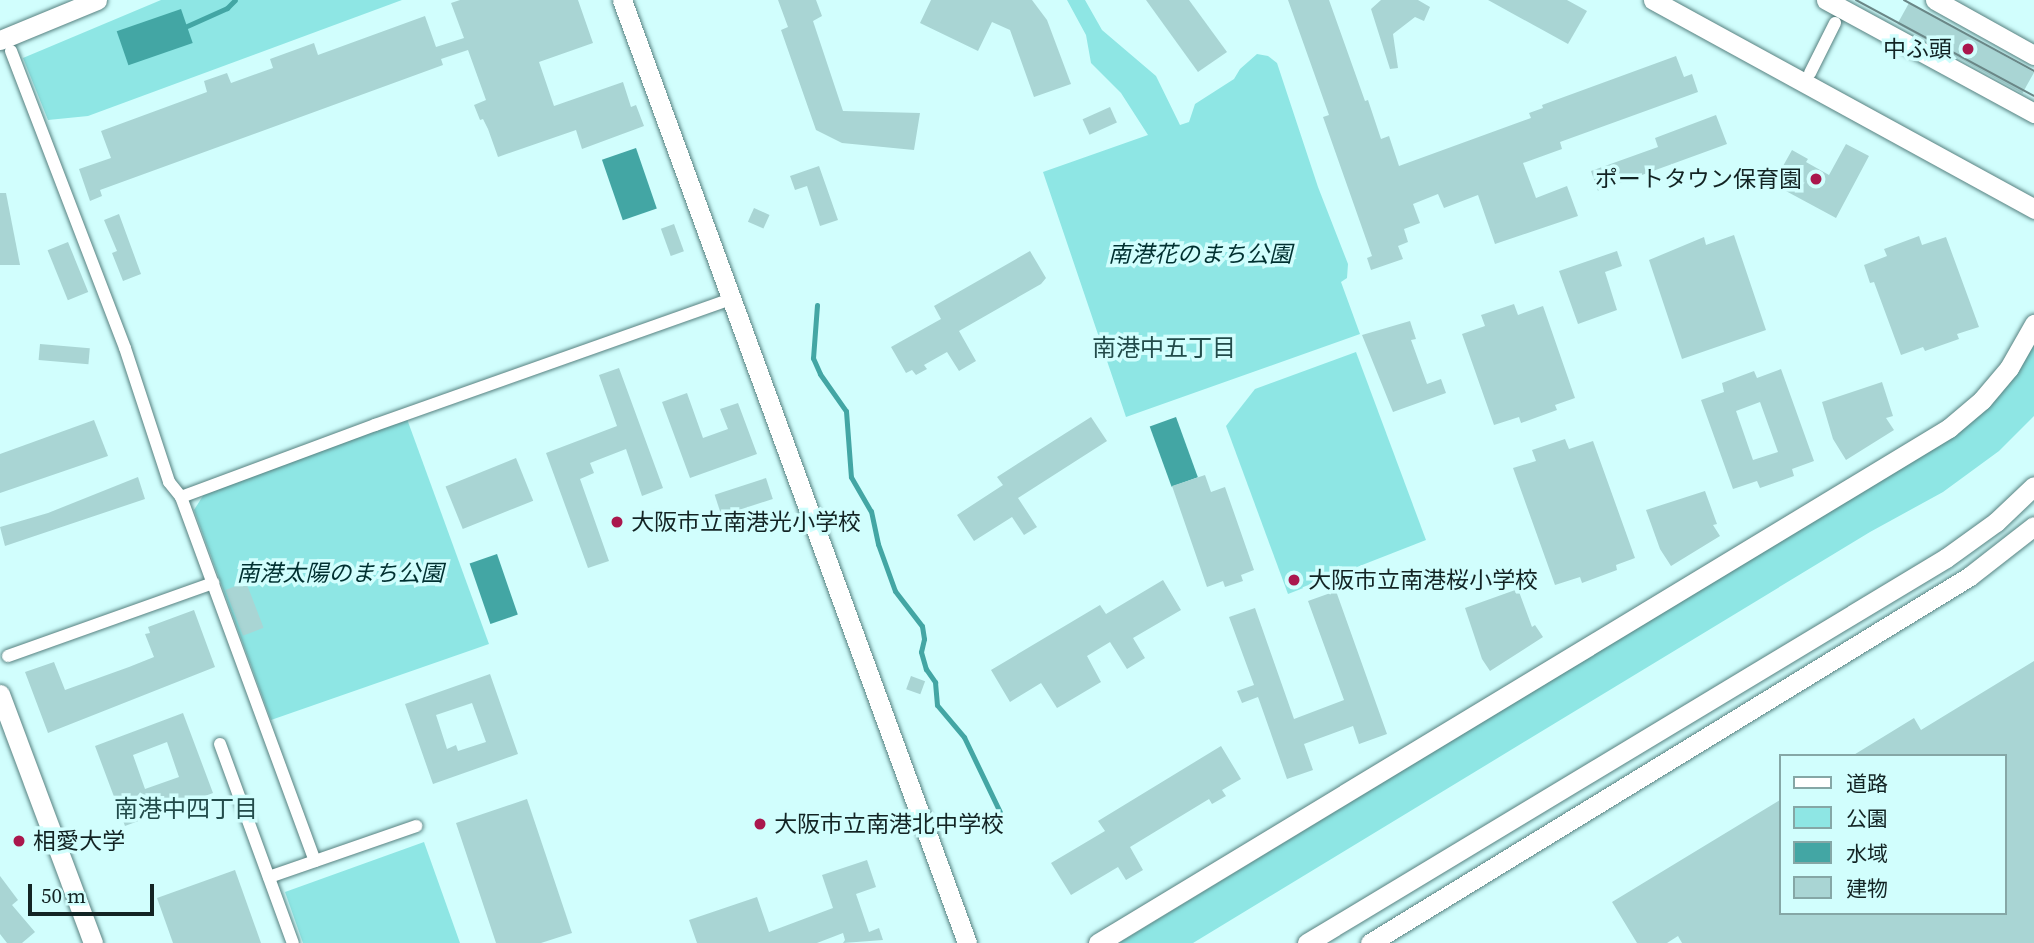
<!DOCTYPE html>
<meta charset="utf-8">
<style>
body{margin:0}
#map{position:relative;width:2034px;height:943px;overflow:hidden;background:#d1fefd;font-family:"Source Serif 4","Noto Sans JP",serif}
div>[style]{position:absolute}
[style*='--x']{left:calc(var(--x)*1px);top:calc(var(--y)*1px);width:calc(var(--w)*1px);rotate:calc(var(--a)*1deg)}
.green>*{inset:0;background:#8ee6e4}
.water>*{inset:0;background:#43a6a4;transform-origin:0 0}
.stream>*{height:5px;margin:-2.5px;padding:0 2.5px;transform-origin:2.5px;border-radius:2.5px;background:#43a6a4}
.building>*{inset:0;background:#a9d5d4;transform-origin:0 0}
.roads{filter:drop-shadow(0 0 2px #578180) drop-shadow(0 0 2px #578180)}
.pedestrian>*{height:12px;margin:-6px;padding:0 6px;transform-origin:6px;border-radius:6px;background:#fff}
.tertiary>*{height:19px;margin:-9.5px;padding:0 9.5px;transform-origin:9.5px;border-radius:9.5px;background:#fff}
.tram>*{height:2px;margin:-1px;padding:0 1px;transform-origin:1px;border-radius:1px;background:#6a8787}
.dots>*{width:19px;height:19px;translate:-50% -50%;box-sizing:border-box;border:4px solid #d1fefd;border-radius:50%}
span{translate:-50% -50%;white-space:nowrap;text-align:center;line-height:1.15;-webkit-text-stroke:7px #d1fefd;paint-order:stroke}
.poi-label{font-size:23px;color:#132424}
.right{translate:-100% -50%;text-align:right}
.left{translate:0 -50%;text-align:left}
.park-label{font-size:23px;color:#003030;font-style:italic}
.neighbourhood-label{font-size:24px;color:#234c4b}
.legend{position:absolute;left:1779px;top:754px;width:228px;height:161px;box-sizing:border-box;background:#d1fefd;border:2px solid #85a7a6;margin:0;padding:9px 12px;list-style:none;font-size:21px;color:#132424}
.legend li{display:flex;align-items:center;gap:14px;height:35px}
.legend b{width:35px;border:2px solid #85a7a6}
.scale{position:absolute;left:28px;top:884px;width:126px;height:32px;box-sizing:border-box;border:4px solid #132424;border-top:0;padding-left:9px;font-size:21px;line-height:24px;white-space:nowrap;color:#132424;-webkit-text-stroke:5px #d1fefd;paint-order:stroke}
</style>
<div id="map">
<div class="green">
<i style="clip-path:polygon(161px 0,402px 0,88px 116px,48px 120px,23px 58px)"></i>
<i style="clip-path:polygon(1067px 0,1085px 0,1102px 30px,1156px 76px,1180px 125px,1189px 122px,1195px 104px,1234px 79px,1240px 69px,1257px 54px,1268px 56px,1277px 63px,1318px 187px,1348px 264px,1347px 278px,1341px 282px,1360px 334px,1126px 417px,1043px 172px,1148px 135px,1121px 93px,1091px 63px,1086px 35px)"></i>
<i style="clip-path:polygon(2034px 345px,2034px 416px,1999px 451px,1943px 492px,1870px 532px,1193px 943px,1119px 943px,1955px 435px,2000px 395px)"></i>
<i style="clip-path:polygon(1356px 352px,1426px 540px,1288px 594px,1226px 426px,1255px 389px)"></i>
<i style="clip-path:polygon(407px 419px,489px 644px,271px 720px,194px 510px,206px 491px)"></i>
<i style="clip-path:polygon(424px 842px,460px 943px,303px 943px,285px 892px)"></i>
</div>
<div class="water">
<i style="left:181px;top:9px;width:36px;height:68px;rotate:71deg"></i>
<i style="left:636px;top:148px;width:64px;height:36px;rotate:71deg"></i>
<i style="left:1176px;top:417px;width:64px;height:28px;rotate:70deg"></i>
<i style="left:497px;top:554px;width:64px;height:29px;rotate:71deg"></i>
</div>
<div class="stream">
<i style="--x:187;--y:26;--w:44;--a:-24.2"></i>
<i style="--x:227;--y:8;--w:11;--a:-45"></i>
<i style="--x:817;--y:305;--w:53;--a:94.3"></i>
<i style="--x:813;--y:358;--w:17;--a:66"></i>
<i style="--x:820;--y:374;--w:45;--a:54.9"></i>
<i style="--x:846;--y:411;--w:66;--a:85.7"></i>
<i style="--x:851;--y:477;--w:39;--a:60"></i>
<i style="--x:871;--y:511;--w:34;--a:78"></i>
<i style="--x:878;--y:544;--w:50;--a:70.1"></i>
<i style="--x:895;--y:591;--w:44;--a:52.4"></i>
<i style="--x:922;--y:626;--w:13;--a:81"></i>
<i style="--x:924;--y:639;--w:13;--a:103"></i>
<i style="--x:921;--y:652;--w:18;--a:74"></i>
<i style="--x:926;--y:669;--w:16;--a:55"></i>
<i style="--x:935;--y:682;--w:23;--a:85"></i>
<i style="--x:937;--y:705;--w:42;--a:49.8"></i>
<i style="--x:964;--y:737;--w:83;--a:64.4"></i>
</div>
<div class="building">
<i style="clip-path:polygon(460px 0,578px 0,593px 43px,539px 62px,554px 106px,623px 82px,631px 107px,636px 105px,644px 126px,582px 149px,576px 130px,498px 157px,488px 129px,483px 119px,480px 120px,474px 105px,486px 100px,468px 50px,441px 59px,443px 65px,100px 190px,102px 196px,90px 201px,79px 169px,111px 158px,101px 131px,207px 92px,204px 81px,227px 73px,231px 83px,273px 68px,270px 59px,314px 43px,318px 55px,425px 16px,436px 47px,464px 38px,451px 3px)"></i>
<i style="clip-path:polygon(778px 0,816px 0,822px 16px,813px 21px,843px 111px,920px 113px,914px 150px,842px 143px,816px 130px,781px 30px,788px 27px)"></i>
<i style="clip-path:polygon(931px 0,1032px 0,1047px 20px,1071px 84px,1034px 97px,1010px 30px,992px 22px,978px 51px,920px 23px)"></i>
<i style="clip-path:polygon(1146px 0,1189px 0,1227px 52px,1198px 72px)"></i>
<i style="clip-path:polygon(1288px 0,1329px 0,1365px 101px,1368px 100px,1381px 139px,1389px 136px,1399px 166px,1531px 118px,1529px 113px,1543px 108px,1542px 105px,1676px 56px,1684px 77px,1692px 74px,1698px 92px,1560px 142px,1562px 149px,1523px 163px,1536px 198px,1567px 186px,1578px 216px,1495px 244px,1478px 195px,1444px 208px,1438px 194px,1413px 204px,1420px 223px,1404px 229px,1408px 242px,1398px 246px,1403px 259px,1371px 270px,1367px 258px,1372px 256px,1323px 117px,1329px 115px)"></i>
<i style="clip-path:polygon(1381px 0,1418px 0,1430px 7px,1424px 21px,1415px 17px,1393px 34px,1398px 68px,1390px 69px,1371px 9px)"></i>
<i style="clip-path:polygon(1488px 0,1567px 0,1587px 11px,1568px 44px)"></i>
<i style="left:1909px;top:3px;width:143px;height:24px;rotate:29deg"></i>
<i style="left:1110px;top:107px;width:17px;height:30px;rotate:66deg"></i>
<i style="clip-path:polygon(1716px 115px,1727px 144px,1598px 191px,1591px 171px,1658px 147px,1655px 138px)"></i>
<i style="clip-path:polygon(1846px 144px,1869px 156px,1836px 218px,1773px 184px,1792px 150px,1808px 159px,1806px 162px,1829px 175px)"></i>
<i style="clip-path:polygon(819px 166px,838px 220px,820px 226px,807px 186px,795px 190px,790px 176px)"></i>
<i style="clip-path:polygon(0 193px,6px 193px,20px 265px,0 265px)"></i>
<i style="left:754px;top:208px;width:17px;height:15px;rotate:24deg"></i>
<i style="clip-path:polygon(119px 214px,141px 274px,123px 281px,112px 253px,117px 251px,104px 220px)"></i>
<i style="left:674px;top:224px;width:29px;height:14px;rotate:70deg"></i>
<i style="clip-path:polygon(1734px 235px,1766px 330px,1682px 359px,1649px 260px,1704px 237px,1706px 245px)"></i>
<i style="clip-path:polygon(1919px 236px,1922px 245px,1946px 237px,1979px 327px,1957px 334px,1959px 339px,1925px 351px,1923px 347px,1901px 355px,1874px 282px,1870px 283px,1864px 265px,1887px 256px,1884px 249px)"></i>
<i style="left:68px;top:242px;width:54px;height:22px;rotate:68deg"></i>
<i style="clip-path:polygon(1030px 251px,1046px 278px,1041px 284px,959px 331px,976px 361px,959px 371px,947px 352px,924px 365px,927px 369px,916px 375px,912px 370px,906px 373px,891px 347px,941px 319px,934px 306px)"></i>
<i style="clip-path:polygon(1617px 251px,1622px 266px,1605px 272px,1617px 310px,1578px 324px,1559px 271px)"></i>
<i style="clip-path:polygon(1514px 304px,1518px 315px,1543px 306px,1575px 398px,1555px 405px,1557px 410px,1521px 423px,1519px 417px,1494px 425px,1462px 334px,1485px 326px,1481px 315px)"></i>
<i style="clip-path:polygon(1410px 321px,1416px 339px,1411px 340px,1427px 384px,1441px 379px,1446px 393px,1393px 412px,1362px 335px)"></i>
<i style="left:40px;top:344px;width:50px;height:16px;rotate:5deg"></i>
<i style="clip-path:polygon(619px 368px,663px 488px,642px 496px,626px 449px,590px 463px,594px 473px,580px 479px,609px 561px,588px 568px,546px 453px,617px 426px,599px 375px)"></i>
<i style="clip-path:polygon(evenodd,1781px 369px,1814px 461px,1792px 469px,1794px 476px,1760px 488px,1757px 481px,1733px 489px,1701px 400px,1724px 392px,1722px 383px,1754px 371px,1757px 378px,1781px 369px,1760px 402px,1778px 452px,1753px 460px,1736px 411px,1760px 402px)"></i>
<i style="clip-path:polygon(1882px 382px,1893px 416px,1886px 418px,1894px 430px,1846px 460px,1833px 439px,1822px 402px)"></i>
<i style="clip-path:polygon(687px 393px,703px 438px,728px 429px,720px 409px,738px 403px,757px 454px,690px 478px,662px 402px)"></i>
<i style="clip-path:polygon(1091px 417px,1107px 441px,1018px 498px,1037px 527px,1024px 535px,1012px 517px,974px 541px,957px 515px,1003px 485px,997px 477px)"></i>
<i style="clip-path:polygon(94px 420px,108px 456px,0 493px,0 454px)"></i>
<i style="clip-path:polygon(1565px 439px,1569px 449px,1593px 441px,1635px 558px,1616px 565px,1617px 570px,1582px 583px,1580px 577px,1555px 585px,1513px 468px,1536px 461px,1532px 450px)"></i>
<i style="left:516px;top:458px;width:46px;height:76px;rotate:68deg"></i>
<i style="clip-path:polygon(1205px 475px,1211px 492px,1225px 487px,1254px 570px,1241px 575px,1243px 581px,1225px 587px,1223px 581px,1207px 587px,1172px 486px)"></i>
<i style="clip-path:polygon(138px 477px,145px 499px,5px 546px,0 527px,48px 513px)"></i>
<i style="left:766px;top:478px;width:22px;height:54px;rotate:72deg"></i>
<i style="clip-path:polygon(1705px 491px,1717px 524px,1713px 525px,1720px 536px,1671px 566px,1660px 549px,1646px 510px)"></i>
<i style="clip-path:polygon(1163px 580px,1181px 610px,1133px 638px,1145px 658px,1127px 669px,1110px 642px,1087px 656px,1101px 682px,1064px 704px,1057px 708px,1041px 683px,1010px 702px,991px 670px,1100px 605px,1106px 614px)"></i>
<i style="left:246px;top:582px;width:49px;height:22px;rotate:69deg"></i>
<i style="clip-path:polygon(1518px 589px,1532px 627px,1535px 625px,1543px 637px,1490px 671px,1482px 659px,1465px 608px)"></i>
<i style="clip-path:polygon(1336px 591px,1387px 734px,1359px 744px,1353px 726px,1304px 744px,1313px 770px,1287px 779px,1258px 697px,1242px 703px,1237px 691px,1254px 685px,1229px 617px,1255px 608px,1294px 719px,1344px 700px,1308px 601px)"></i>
<i style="clip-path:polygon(194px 610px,215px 667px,48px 733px,25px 672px,54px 662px,65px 690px,129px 667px,154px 657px,145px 634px,150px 633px,148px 627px)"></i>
<i style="clip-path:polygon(2034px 661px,2034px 943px,1682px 943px,1678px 936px,1667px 943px,1637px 943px,1612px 902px,1780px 800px,1780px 913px,2004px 913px,2004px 756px,1852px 756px,1914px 718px,1921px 730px)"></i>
<i style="clip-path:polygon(evenodd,490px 674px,518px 754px,433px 784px,405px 704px,490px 674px,472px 703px,486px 742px,458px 751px,456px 745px,447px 749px,436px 715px,472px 703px)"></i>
<i style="left:911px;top:676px;width:15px;height:14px;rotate:20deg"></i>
<i style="clip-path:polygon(evenodd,183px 713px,213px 793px,125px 826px,95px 746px,183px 713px,167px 742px,179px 777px,145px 789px,133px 755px,167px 742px)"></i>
<i style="clip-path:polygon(1221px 746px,1241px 779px,1222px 790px,1226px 796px,1212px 804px,1209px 799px,1130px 847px,1143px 870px,1126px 880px,1118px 867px,1071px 895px,1051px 863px,1105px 831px,1098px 821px)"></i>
<i style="clip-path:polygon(527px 799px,572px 933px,541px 943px,496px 943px,456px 823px)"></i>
<i style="clip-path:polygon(867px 860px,876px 887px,856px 894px,869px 932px,879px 928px,883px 940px,843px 943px,845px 940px,843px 933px,817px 943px,697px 943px,689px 920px,757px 897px,769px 932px,833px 908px,822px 875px)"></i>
<i style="clip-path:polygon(235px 870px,261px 943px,173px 943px,157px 898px)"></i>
<i style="clip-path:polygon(0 876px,18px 900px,12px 905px,35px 932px,22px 943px,7px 943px,0 934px)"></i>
</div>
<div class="roads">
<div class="pedestrian">
<i style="--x:11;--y:51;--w:318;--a:69"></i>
<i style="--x:125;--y:348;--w:141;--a:71.8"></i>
<i style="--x:169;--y:482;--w:19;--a:51"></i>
<i style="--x:181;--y:497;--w:388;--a:69.8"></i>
<i style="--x:1810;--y:73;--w:56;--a:-63.4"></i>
<i style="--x:181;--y:497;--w:207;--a:-20.4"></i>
<i style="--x:375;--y:425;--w:378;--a:-19.5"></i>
<i style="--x:8;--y:656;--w:218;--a:-19.6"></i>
<i style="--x:220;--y:744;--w:212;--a:69.9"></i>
<i style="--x:269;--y:877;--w:156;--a:-19.1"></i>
</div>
<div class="tertiary">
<i style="--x:622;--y:0;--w:1004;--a:69.9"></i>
<i style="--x:1653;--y:0;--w:435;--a:28.7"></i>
<i style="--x:1826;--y:0;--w:237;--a:28.5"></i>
<i style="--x:1935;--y:0;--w:113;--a:29.1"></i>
<i style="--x:0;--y:40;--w:105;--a:-22.4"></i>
<i style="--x:0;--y:694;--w:266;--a:69.5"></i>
<i style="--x:1098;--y:943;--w:995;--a:-31.18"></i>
<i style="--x:1949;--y:428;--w:43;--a:-40.3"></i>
<i style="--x:1982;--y:400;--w:42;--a:-49.8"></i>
<i style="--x:2009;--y:368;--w:51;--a:-60.4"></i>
<i style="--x:1307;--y:943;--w:746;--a:-31.07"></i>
<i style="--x:1946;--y:558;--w:62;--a:-35.8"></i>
<i style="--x:1996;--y:522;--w:52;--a:-43.5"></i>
<i style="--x:1370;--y:943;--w:703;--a:-31.45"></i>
<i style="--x:1970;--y:576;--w:81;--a:-38"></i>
</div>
</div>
<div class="tram">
<i style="--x:1856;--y:0;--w:202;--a:28.3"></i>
<i style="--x:1904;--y:0;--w:148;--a:28.6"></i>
</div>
<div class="dots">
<i style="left:1968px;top:49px;background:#aa174d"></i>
<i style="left:1816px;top:179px;background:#aa174d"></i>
<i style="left:617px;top:522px;background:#aa174d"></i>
<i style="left:1294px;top:580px;background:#aa174d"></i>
<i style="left:760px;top:824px;background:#aa174d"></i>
<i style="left:19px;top:841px;background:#aa174d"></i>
</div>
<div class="poi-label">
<span class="right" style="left:1952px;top:49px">中ふ頭</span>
<span class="right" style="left:1802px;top:179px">ポートタウン保育園</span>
<span class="left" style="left:631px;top:522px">大阪市立南港光小学校</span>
<span class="left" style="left:1308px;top:580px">大阪市立南港桜小学校</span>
<span class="left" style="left:774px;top:824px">大阪市立南港北中学校</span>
<span class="left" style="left:33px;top:841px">相愛大学</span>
</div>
<div class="park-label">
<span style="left:1200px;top:254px">南港花のまち公園</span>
<span style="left:340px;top:573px">南港太陽のまち公園</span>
</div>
<div class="neighbourhood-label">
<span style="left:1164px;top:348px">南港中五丁目</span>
<span style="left:186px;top:809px">南港中四丁目</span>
</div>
<ul class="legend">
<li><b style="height:9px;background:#fff"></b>道路</li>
<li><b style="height:19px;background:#8ee6e4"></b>公園</li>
<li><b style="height:19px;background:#43a6a4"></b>水域</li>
<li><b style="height:19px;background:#a9d5d4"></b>建物</li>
</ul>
<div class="scale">50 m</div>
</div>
